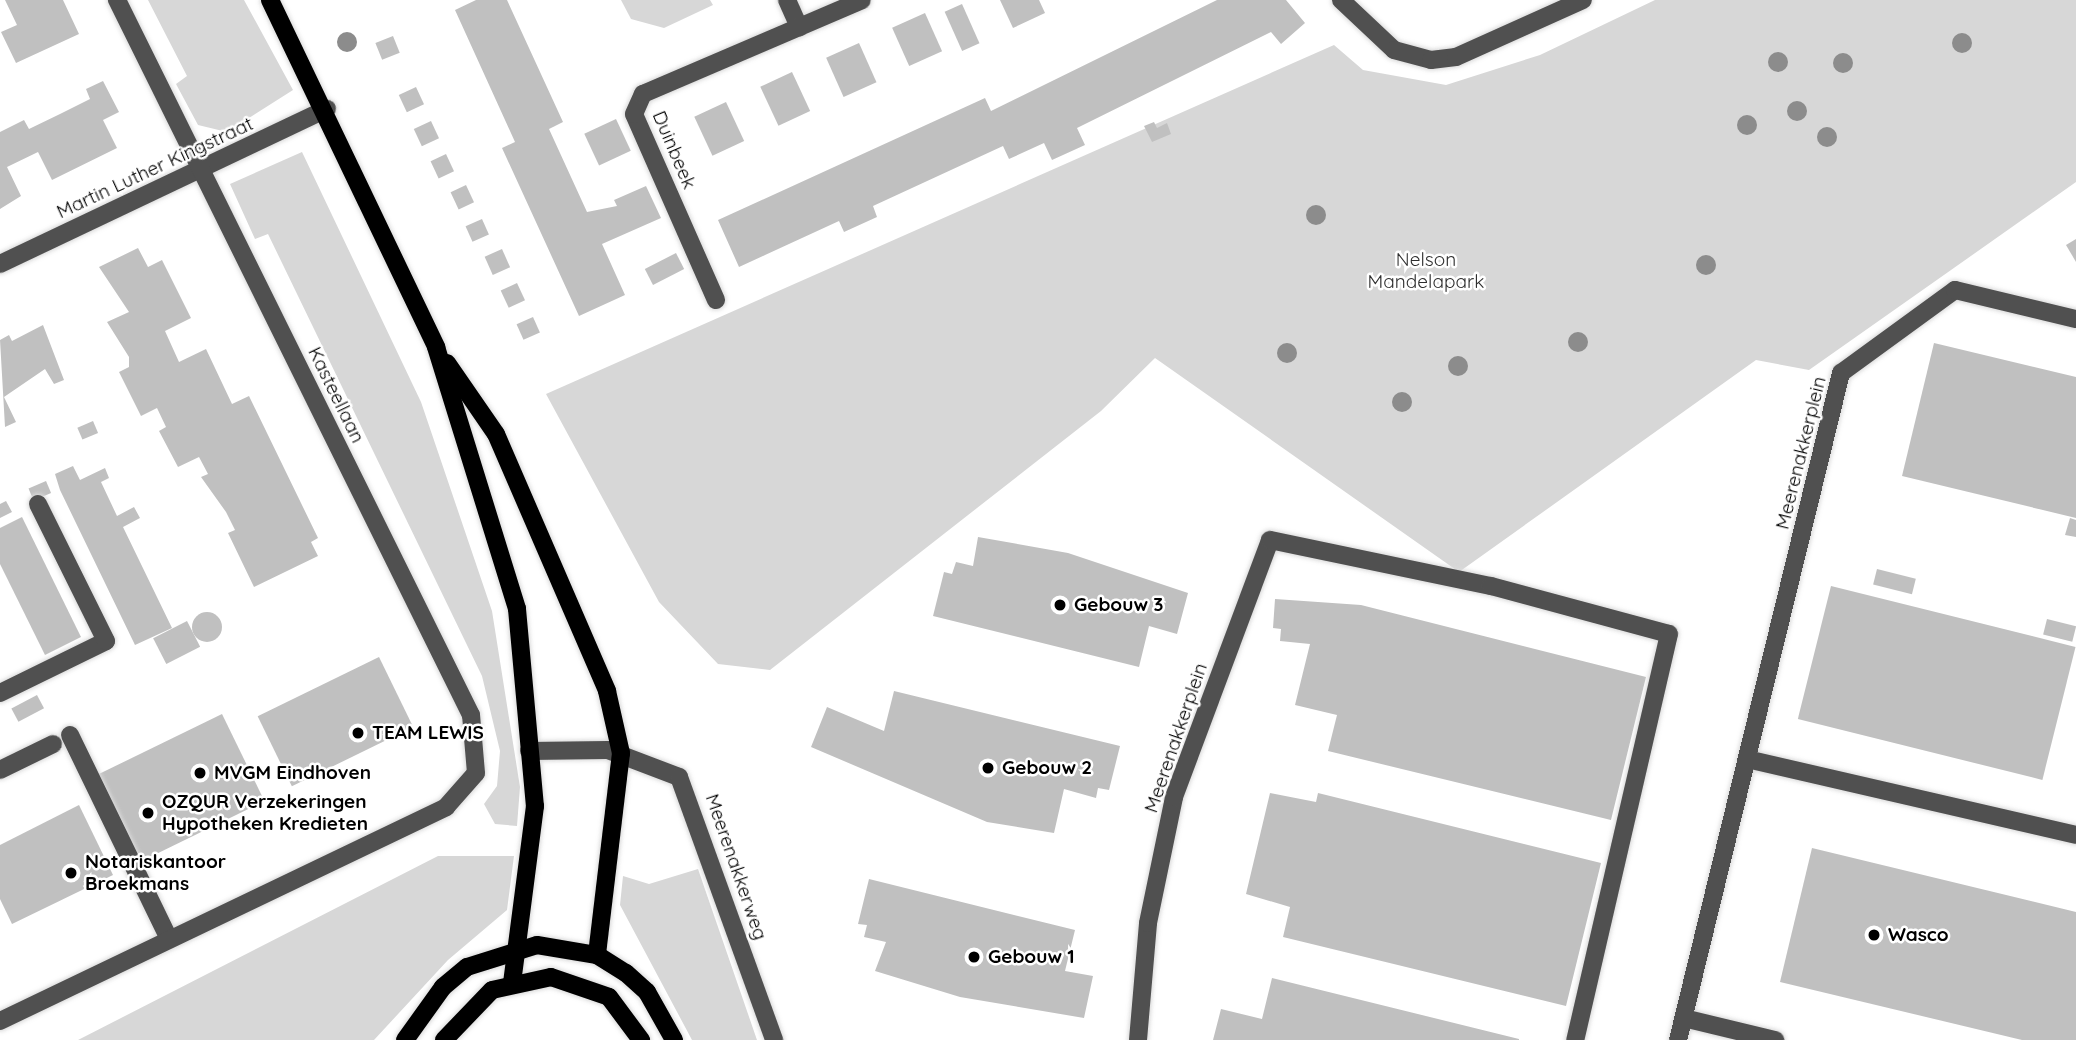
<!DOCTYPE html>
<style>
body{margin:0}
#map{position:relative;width:2076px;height:1040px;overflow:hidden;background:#fff;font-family:Quicksand,sans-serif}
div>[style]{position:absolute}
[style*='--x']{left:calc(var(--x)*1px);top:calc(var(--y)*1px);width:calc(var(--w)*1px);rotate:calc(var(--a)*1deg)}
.green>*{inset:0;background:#d7d7d7}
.building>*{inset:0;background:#c0c0c0;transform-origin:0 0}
.round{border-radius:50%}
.roads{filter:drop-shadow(0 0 2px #dbdbdb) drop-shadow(0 0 2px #dbdbdb)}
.minor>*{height:18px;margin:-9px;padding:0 9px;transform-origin:9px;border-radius:9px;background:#505050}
.major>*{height:18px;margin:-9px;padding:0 9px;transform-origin:9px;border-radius:9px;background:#000}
.trees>*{width:20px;height:20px;margin:-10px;border-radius:50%;background:#8c8c8c}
.dots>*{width:19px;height:19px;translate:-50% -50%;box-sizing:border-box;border:4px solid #fff;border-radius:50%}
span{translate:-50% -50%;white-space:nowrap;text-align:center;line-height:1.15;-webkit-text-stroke:5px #fff;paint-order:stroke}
.street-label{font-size:19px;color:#000}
.park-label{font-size:19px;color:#2e2e2e}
.poi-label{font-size:19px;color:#000;font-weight:700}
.left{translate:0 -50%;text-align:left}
</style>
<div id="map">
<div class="green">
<i style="clip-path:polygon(148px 0,244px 0,293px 90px,227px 132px,198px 125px,176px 84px,187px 76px)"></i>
<i style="clip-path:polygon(621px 0,710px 0,713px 5px,664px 28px,631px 19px)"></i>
<i style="clip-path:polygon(1655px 0,2076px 0,2076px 182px,1809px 370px,1756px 360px,1459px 572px,1155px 358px,1101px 411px,770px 670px,718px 664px,659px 602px,546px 394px,1334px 45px,1363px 70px,1446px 85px,1540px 55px)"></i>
<i style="clip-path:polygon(302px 152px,421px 402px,492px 611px,520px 787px,517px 826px,495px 824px,484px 804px,497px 786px,500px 751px,482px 676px,268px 234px,255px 239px,230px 184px)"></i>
<i style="clip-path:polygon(438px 856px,514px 856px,507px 910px,448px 960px,374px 1040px,78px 1040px)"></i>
<i style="clip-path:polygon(698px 869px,757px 1040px,692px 1040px,620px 905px,623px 876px,649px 884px)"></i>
</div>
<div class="building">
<i style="clip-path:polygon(5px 0,63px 0,79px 34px,16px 63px,1px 32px,17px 25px)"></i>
<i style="clip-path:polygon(476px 0,507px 0,563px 122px,549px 129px,587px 212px,617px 206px,614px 200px,646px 186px,661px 218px,602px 244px,625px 295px,579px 316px,502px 148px,515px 142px,455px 10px)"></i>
<i style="clip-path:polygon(1000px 0,1039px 0,1045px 13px,1013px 28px)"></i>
<i style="clip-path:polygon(1217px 0,1286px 0,1305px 23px,1281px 44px,1271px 32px,1077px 128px,1085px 145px,1052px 160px,1044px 143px,1009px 159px,1003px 146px,873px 206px,877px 217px,844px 232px,839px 221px,739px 267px,718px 220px,985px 98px,991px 111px)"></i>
<i style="left:962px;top:4px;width:43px;height:19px;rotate:66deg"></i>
<i style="left:925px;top:13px;width:42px;height:36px;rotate:66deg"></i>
<i style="left:393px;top:36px;width:18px;height:19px;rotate:68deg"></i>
<i style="left:859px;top:43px;width:43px;height:36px;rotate:66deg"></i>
<i style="left:792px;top:72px;width:43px;height:35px;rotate:65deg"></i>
<i style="clip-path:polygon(103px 81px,119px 112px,103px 120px,117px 148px,52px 180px,38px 152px,7px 167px,21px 196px,0 209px,0 132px,24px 120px,29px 129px,60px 114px,90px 99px,86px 89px)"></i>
<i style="left:416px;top:87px;width:19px;height:19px;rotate:65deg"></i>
<i style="left:726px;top:102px;width:43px;height:35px;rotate:65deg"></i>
<i style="left:616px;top:119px;width:35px;height:35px;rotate:65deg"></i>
<i style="left:431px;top:121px;width:19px;height:19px;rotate:65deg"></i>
<i style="clip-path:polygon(1154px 122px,1157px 128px,1167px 123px,1171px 134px,1152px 142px,1144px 126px)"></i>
<i style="left:446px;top:154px;width:19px;height:17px;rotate:65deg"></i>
<i style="left:466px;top:185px;width:19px;height:17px;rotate:65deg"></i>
<i style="left:482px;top:219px;width:17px;height:18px;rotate:66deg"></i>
<i style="clip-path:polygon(2076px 239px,2076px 262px,2066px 245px)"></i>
<i style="clip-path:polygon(138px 248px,148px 267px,162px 260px,191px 318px,165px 331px,179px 362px,206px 349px,232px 404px,249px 396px,318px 538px,311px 542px,318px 556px,254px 587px,228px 533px,235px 530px,226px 512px,201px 477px,208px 474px,199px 457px,178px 467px,159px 431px,166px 427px,157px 408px,141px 416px,119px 372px,129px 367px,129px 357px,107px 322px,129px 312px,99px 267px)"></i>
<i style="left:502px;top:249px;width:20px;height:19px;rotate:66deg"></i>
<i style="left:676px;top:253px;width:18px;height:35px;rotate:63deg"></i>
<i style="left:517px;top:283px;width:19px;height:18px;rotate:65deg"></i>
<i style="left:533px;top:317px;width:17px;height:18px;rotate:66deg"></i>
<i style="clip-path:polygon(43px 325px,64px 380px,54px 384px,45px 369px,4px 397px,16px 422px,5px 427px,0 340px,9px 335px,12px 341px)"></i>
<i style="clip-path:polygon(1934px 343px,2076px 377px,2076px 518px,1902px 476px)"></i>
<i style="left:93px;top:421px;width:13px;height:17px;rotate:67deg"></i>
<i style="clip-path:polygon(73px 466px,80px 480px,105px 468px,109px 478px,101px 482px,117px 516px,134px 507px,140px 518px,123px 527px,172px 628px,135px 645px,60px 490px,55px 474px)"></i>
<i style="left:46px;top:481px;width:13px;height:19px;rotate:67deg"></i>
<i style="clip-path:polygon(6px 501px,12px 512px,0 518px,0 504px)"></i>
<i style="clip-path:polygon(22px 517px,81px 637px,45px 655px,0 564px,0 528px)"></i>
<i style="clip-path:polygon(2070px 518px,2076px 520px,2076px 537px,2065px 535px)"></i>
<i style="clip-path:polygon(978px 537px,1068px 553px,1188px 593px,1177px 634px,1149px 626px,1139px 667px,933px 616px,944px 572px,952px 574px,956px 562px,973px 566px)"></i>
<i style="left:1877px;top:569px;width:40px;height:16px;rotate:14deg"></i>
<i style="left:1831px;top:586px;width:252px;height:137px;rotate:14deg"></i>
<i style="clip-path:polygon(1275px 599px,1361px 605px,1646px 677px,1611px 820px,1328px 751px,1337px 715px,1295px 705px,1310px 644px,1280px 641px,1281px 629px,1273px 628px)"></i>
<i class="round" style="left:192px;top:612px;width:30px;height:30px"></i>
<i style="left:2047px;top:619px;width:30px;height:16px;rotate:14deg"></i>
<i style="left:187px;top:621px;width:29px;height:38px;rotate:63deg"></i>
<i style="left:379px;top:657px;width:78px;height:135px;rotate:64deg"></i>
<i style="clip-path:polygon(894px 691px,1120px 746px,1109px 790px,1098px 788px,1096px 798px,1064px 789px,1054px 833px,987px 822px,811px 747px,827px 707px,884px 731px)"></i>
<i style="left:37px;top:695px;width:15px;height:29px;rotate:62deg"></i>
<i style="left:222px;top:714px;width:97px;height:137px;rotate:64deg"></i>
<i style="clip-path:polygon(1270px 793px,1316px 802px,1318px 793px,1601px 863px,1566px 1006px,1283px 937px,1290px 907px,1246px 894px)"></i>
<i style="clip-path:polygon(79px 805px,113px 875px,12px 924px,0 899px,0 845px)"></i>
<i style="clip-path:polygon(1812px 848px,2076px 912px,2076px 1040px,2022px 1040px,1780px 982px)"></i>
<i style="clip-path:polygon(869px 879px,1075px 930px,1065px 971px,1093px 976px,1084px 1018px,960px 997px,875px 971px,886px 942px,864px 937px,867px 925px,858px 924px)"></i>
<i style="clip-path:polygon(1272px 978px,1519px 1039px,1519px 1040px,1213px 1040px,1221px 1009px,1262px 1019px)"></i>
</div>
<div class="roads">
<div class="minor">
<i style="--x:787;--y:0;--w:30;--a:66"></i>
<i style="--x:1341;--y:0;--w:73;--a:43.3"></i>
<i style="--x:1394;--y:50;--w:38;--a:15"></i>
<i style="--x:1431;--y:60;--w:25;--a:-7"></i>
<i style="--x:1456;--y:57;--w:139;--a:-24.2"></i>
<i style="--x:0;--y:264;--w:362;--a:-25.4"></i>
<i style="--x:716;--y:300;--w:203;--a:-113.8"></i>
<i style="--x:634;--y:114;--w:22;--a:-66"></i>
<i style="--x:643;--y:94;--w:238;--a:-23.2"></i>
<i style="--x:0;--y:693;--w:118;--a:-26.1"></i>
<i style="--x:106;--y:641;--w:153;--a:-116.4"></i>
<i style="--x:70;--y:735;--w:227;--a:64.1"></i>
<i style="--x:529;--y:751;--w:79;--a:-0.7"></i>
<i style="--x:608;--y:750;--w:76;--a:20.8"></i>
<i style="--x:679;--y:777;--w:280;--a:70.1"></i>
<i style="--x:1747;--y:759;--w:338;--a:13"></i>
<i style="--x:0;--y:770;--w:59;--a:-26.1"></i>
<i style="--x:1684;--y:1018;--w:94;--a:13.6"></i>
<i style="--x:0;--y:1021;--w:495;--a:-25.6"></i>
<i style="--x:446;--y:807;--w:45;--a:-48.6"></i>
<i style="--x:476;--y:773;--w:58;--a:-94.9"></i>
<i style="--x:471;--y:715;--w:798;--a:-116.34"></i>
<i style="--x:1138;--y:1040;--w:117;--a:-85.1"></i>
<i style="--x:1148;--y:923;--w:129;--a:-78.3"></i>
<i style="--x:1174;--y:797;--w:274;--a:-69.5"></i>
<i style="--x:1270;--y:540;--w:226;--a:11.8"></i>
<i style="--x:1491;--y:586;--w:184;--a:15.1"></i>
<i style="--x:1669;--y:634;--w:417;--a:103"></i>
<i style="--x:1678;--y:1040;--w:687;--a:-76.27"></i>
<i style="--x:1841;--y:373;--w:141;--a:-36.1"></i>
<i style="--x:1955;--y:290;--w:124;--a:13.5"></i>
</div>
<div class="major">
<i style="--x:270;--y:0;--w:385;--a:64.4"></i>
<i style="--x:436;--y:347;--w:274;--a:72.8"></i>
<i style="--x:517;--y:609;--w:198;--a:84.8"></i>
<i style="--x:535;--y:806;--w:177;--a:97.4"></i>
<i style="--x:447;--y:363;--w:86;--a:55.4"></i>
<i style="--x:496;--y:434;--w:280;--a:66.6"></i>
<i style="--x:607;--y:691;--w:64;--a:77.3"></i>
<i style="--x:621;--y:753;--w:203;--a:96.8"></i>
<i style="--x:405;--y:1040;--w:65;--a:-54.4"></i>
<i style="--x:443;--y:987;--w:31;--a:-40"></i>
<i style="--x:467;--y:967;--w:73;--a:-17.4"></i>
<i style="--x:537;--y:945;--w:61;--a:9.5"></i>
<i style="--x:597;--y:955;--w:34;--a:32"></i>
<i style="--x:626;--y:973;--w:28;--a:42"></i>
<i style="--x:647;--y:992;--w:55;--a:60.6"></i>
<i style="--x:444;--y:1040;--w:69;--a:-46.2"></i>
<i style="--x:492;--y:990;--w:60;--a:-12.4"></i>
<i style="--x:551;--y:977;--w:61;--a:19"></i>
<i style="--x:609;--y:997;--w:54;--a:53.3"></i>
</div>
</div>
<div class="trees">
<i style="left:347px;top:42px"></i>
<i style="left:1962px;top:43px"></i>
<i style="left:1778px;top:62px"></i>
<i style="left:1843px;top:63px"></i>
<i style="left:1797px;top:111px"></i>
<i style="left:1747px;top:125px"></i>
<i style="left:1827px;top:137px"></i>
<i style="left:1316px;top:215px"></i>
<i style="left:1706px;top:265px"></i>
<i style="left:1578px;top:342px"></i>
<i style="left:1287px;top:353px"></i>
<i style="left:1458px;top:366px"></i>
<i style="left:1402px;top:402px"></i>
</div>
<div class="dots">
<i style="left:1060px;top:605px;background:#000"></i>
<i style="left:358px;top:733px;background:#000"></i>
<i style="left:988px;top:768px;background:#000"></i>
<i style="left:200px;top:773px;background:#000"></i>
<i style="left:148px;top:813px;background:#000"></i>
<i style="left:71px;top:873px;background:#000"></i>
<i style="left:1874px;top:935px;background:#000"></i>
<i style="left:974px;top:957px;background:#000"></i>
</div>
<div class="street-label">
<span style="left:674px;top:150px;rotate:67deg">Duinbeek</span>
<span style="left:155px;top:168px;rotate:-25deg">Martin Luther Kingstraat</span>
<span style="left:336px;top:395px;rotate:64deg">Kasteellaan</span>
<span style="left:1801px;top:453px;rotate:-76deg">Meerenakkerplein</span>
<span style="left:1176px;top:738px;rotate:-71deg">Meerenakkerplein</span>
<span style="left:736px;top:867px;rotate:71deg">Meerenakkerweg</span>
</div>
<div class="park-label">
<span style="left:1426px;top:271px">Nelson<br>Mandelapark</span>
</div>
<div class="poi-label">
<span class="left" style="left:1074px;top:605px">Gebouw 3</span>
<span class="left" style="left:372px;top:733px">TEAM LEWIS</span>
<span class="left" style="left:1002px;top:768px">Gebouw 2</span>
<span class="left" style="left:214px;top:773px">MVGM Eindhoven</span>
<span class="left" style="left:162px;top:813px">OZQUR Verzekeringen<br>Hypotheken Kredieten</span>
<span class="left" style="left:85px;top:873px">Notariskantoor<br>Broekmans</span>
<span class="left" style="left:1888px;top:935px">Wasco</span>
<span class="left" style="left:988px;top:957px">Gebouw 1</span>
</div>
</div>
